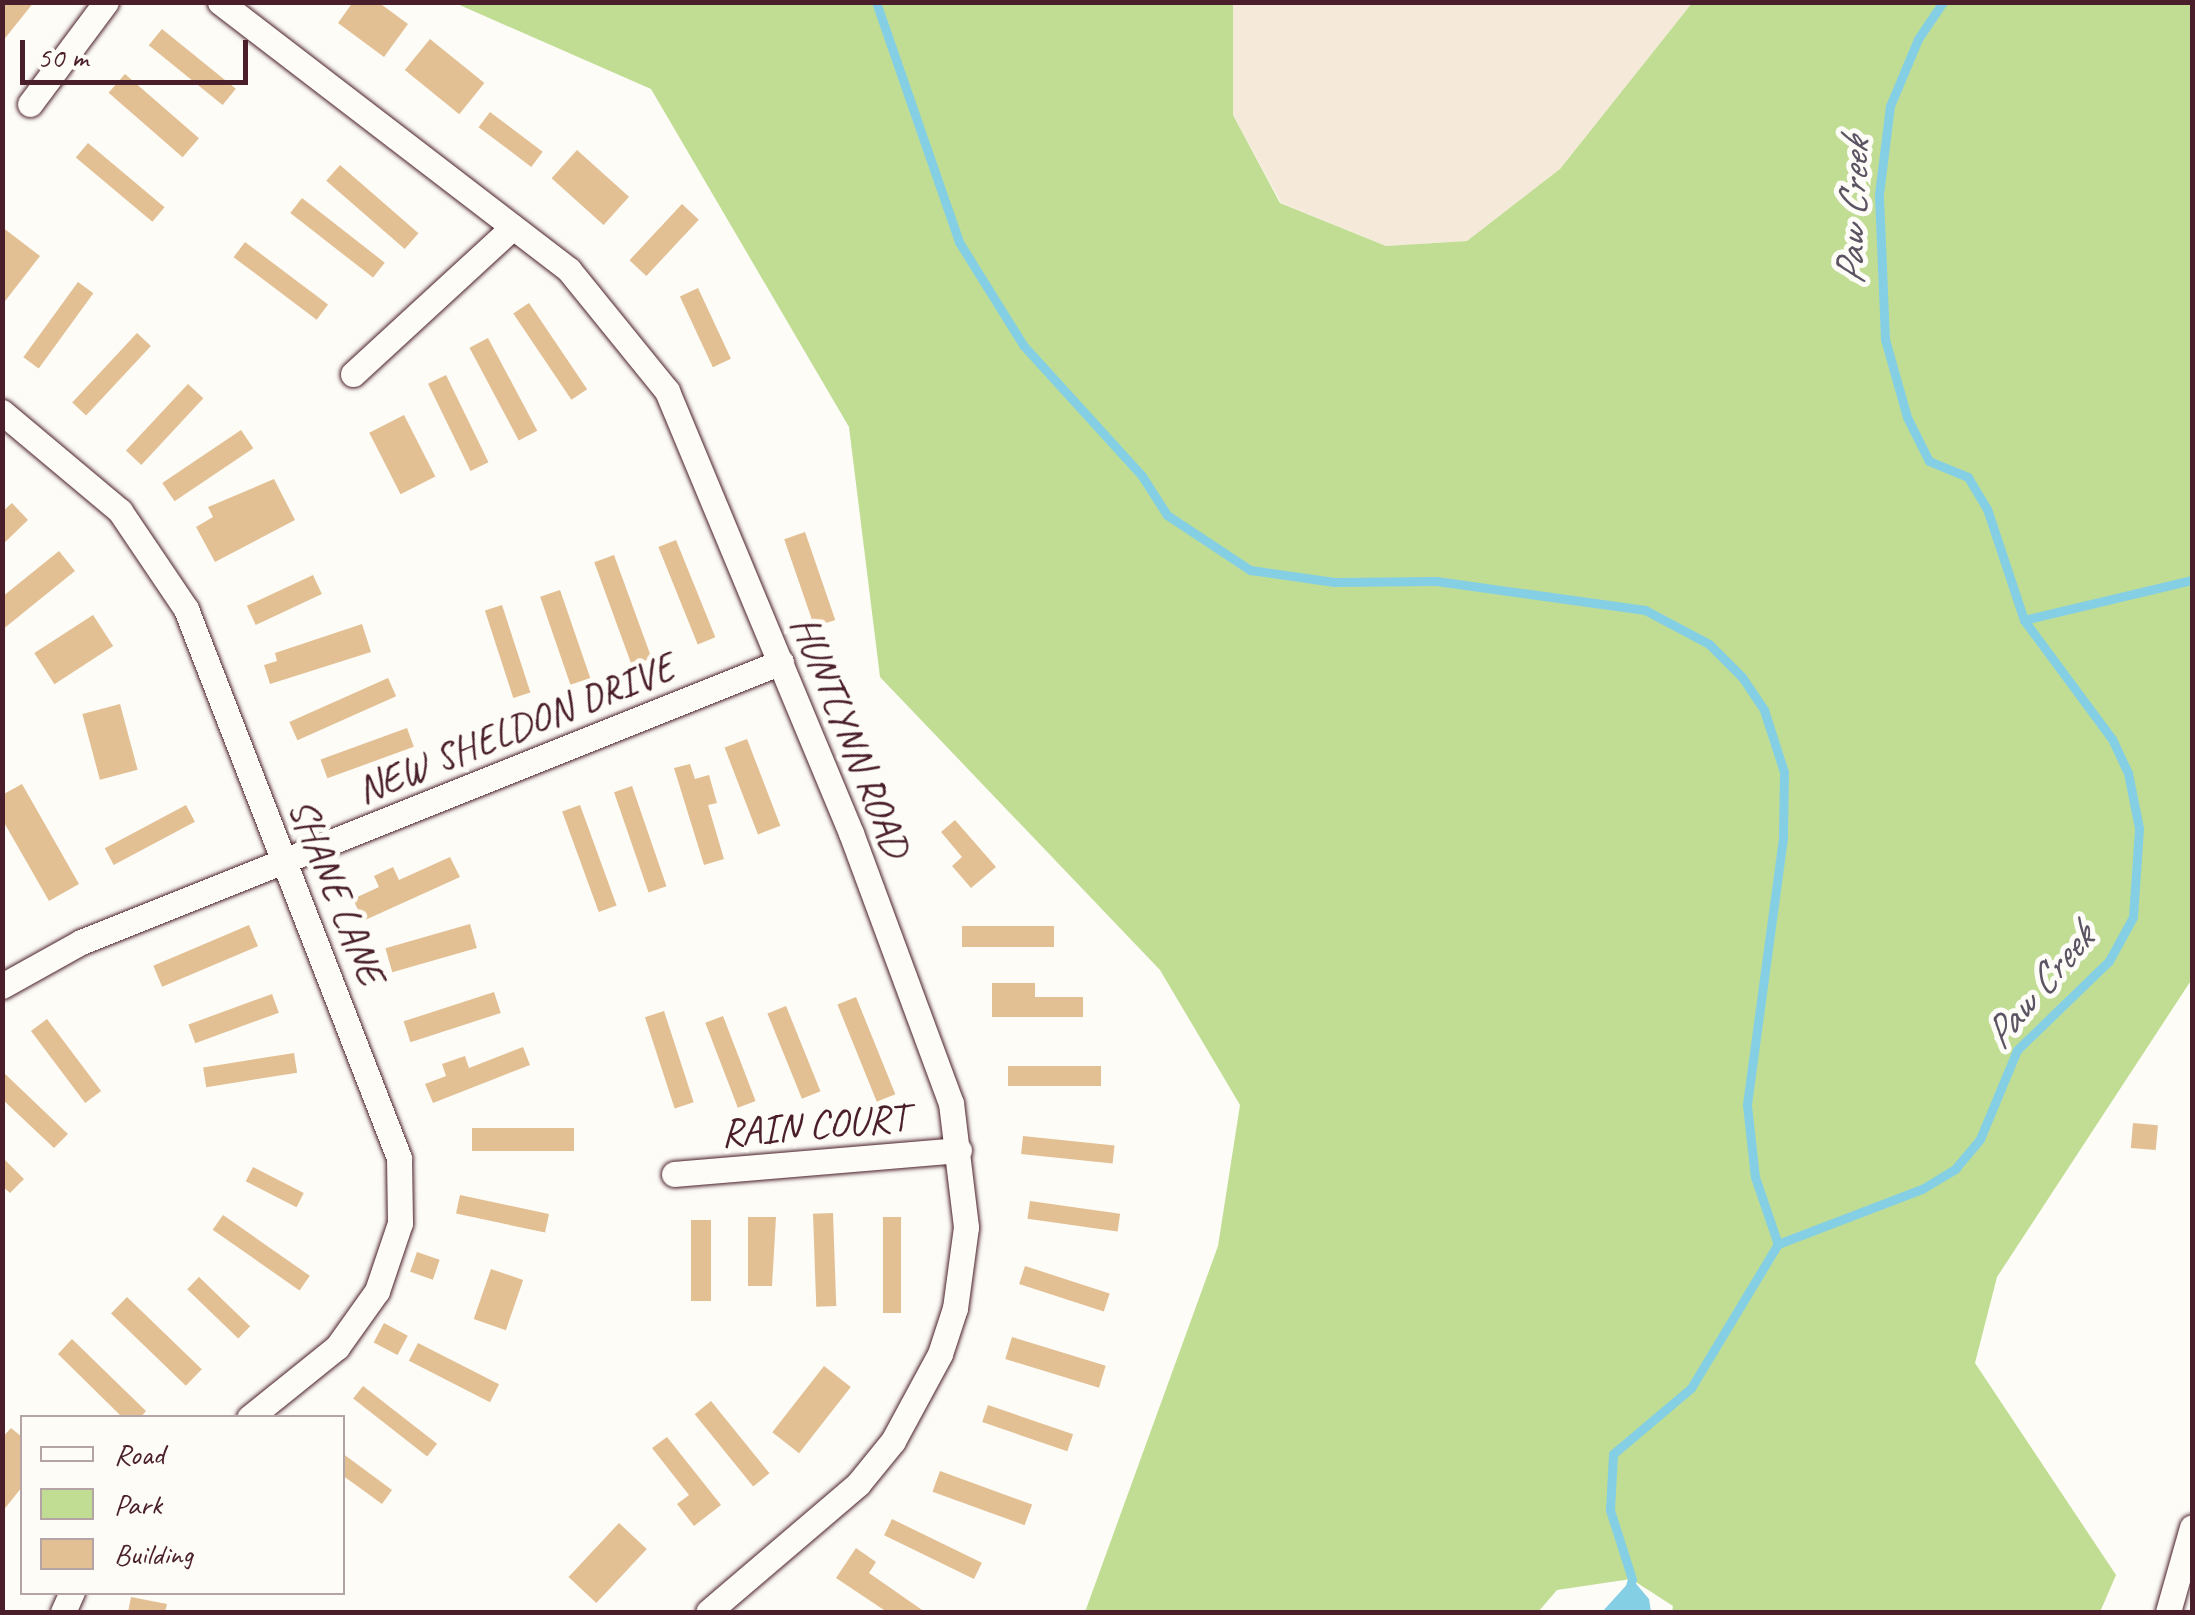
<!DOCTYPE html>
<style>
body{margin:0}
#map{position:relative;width:2195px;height:1615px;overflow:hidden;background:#fdfcf7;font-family:Caveat,sans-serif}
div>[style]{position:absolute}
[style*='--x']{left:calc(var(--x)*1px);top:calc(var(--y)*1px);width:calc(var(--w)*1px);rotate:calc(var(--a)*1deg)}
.built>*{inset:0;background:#f5ead9}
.green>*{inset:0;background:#c1dd94}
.water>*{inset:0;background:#85cfe5}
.stream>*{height:9px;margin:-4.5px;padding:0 4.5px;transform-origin:4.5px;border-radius:4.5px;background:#85cfe5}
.building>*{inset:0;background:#e3c094;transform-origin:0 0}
.roads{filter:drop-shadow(0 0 2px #4a1f2b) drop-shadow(0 0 2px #4a1f2b)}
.minor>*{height:25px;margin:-12.5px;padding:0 12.5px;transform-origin:12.5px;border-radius:12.5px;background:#fdfcf7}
span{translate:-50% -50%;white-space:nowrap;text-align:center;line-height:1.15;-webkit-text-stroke:10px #fdfcf7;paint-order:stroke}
.street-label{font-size:40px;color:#4a1f2b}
.water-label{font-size:42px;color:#5c5463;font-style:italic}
.frame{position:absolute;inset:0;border:5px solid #4a1f2b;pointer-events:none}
.legend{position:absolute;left:20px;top:1415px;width:325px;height:180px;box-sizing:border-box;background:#fdfcf7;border:2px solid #b5a4a5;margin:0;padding:12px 18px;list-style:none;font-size:30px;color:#4a1f2b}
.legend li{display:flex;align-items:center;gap:20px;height:50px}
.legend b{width:50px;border:2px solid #b5a4a5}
.scale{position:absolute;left:20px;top:40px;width:228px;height:45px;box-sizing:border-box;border:5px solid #4a1f2b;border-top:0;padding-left:12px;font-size:30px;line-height:35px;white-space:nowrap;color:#4a1f2b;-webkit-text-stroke:8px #fdfcf7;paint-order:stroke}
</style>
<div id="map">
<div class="built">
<i style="clip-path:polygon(1233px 3px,1692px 3px,1560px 169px,1467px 241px,1386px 246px,1281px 203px,1233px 115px)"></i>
</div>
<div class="green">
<i style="clip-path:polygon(455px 3px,1233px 3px,1233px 115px,1280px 203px,1386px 246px,1467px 241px,1560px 169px,1692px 3px,2192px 3px,2192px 979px,1997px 1277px,1975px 1363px,2116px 1575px,2100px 1612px,1672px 1612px,1673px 1606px,1631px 1579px,1557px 1590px,1538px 1612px,1085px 1612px,1218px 1246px,1240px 1105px,1160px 970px,880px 677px,849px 427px,651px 89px)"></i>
</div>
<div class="water">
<i style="clip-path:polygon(1632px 1579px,1649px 1599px,1651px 1612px,1602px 1612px)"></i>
</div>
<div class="stream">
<i style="--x:876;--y:2;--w:254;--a:70.9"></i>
<i style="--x:959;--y:242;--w:121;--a:58.1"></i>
<i style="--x:1023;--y:345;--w:177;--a:47.7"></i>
<i style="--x:1142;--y:476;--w:46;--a:57.3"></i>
<i style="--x:1167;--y:515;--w:100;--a:33.5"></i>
<i style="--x:1250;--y:570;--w:85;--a:8.1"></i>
<i style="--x:1334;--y:582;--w:102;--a:-0.6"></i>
<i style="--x:1436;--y:581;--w:211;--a:7.9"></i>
<i style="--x:1645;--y:610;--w:72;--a:28"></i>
<i style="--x:1709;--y:644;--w:47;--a:45"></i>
<i style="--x:1742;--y:677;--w:40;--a:56"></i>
<i style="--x:1764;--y:710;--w:65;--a:72.1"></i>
<i style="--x:1784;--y:772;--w:66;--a:90.9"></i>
<i style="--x:1783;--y:838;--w:269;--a:97.7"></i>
<i style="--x:1747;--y:1105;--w:72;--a:83.7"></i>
<i style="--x:1755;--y:1177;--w:71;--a:71.1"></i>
<i style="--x:2024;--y:620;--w:173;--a:-13.4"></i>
<i style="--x:1622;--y:1612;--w:34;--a:-73"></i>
<i style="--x:1632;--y:1579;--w:72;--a:-107.7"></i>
<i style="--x:1610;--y:1510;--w:56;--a:-86.9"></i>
<i style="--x:1613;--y:1454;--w:102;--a:-40.2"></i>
<i style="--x:1691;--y:1388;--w:168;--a:-58.9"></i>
<i style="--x:1778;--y:1244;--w:154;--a:-20.9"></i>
<i style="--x:1922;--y:1189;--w:39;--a:-31"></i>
<i style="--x:1955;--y:1169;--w:39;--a:-50"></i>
<i style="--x:1980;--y:1139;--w:96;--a:-67.4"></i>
<i style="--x:2017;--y:1050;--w:128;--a:-44.1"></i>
<i style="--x:2109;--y:961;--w:50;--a:-61.4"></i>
<i style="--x:2133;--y:917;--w:89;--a:-86.1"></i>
<i style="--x:2139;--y:828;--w:56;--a:-101.3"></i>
<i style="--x:2128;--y:773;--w:38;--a:-115"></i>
<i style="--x:2112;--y:739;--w:148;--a:-126.5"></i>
<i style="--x:2024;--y:620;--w:117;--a:-108.4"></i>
<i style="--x:1987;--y:509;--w:37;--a:-121"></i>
<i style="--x:1968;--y:477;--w:42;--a:-157.7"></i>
<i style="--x:1929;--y:461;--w:49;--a:-116.6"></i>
<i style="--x:1907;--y:417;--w:81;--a:-105.8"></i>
<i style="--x:1885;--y:339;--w:145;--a:-92.4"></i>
<i style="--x:1879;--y:194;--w:89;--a:-82.9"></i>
<i style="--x:1890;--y:106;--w:73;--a:-67.3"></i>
<i style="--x:1918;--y:39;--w:45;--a:-56"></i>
</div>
<div class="building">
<i style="clip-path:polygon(6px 2px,34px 2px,2px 42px,2px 7px)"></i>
<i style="clip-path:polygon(353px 2px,378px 2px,408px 24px,384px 57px,338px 23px)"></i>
<i style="left:162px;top:29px;width:95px;height:21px;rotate:39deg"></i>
<i style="left:430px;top:39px;width:70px;height:40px;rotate:39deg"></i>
<i style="left:125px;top:74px;width:98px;height:25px;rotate:41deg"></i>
<i style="left:490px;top:112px;width:66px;height:19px;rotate:37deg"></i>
<i style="left:88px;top:143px;width:100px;height:19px;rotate:40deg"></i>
<i style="left:577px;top:150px;width:70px;height:38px;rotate:42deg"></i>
<i style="left:340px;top:165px;width:104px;height:21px;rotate:41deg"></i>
<i style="left:302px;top:198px;width:105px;height:19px;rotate:38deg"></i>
<i style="left:682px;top:204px;width:23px;height:77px;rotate:43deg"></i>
<i style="clip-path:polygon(2px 227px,40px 256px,2px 305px)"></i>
<i style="left:245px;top:242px;width:104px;height:19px;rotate:37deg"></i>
<i style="left:78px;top:282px;width:19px;height:93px;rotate:36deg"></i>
<i style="left:698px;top:288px;width:78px;height:20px;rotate:65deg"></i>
<i style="left:529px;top:303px;width:104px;height:19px;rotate:56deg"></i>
<i style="left:137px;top:333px;width:19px;height:95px;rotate:43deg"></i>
<i style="left:488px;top:338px;width:105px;height:21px;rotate:62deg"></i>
<i style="left:446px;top:375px;width:97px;height:20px;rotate:64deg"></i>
<i style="left:188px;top:384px;width:21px;height:91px;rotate:43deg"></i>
<i style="left:404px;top:415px;width:69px;height:39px;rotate:63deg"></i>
<i style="left:241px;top:430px;width:22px;height:95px;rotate:56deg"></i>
<i style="clip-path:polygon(274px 479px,295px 520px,215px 562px,196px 527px,213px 517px,208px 507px)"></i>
<i style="clip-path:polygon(12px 503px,28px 520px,2px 545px,2px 512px)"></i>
<i style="left:805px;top:532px;width:93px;height:22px;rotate:71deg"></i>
<i style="left:676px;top:540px;width:105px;height:19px;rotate:68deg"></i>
<i style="clip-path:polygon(59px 551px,75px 571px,2px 630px,2px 597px)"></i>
<i style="left:614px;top:555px;width:110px;height:21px;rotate:70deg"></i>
<i style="left:313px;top:575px;width:21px;height:73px;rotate:65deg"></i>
<i style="left:560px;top:590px;width:93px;height:21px;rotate:71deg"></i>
<i style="left:502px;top:605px;width:92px;height:18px;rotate:72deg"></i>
<i style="left:93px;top:615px;width:37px;height:70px;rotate:57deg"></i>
<i style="clip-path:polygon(362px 624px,371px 652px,270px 684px,264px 665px,277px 661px,275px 653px)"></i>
<i style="left:388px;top:678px;width:20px;height:108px;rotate:66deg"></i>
<i style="left:120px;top:704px;width:68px;height:39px;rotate:75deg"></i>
<i style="left:407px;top:728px;width:20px;height:92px;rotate:70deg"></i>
<i style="left:747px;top:739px;width:93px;height:24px;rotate:69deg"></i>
<i style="clip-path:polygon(690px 764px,695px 779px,709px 775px,717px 803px,708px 805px,724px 859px,704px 865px,674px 768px)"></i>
<i style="clip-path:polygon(22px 784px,79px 884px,49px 901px,2px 819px,2px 795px)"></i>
<i style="left:632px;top:786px;width:106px;height:19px;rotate:71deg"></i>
<i style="left:186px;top:805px;width:19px;height:92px;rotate:62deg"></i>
<i style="left:580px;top:805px;width:107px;height:19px;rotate:70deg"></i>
<i style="clip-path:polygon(955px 820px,996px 867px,971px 888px,952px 866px,962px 857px,941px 832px)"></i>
<i style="clip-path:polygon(450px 857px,460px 877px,363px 921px,353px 899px,379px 887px,374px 876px,393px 867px,399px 880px)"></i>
<i style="left:470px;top:924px;width:25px;height:88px;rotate:74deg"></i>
<i style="left:249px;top:925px;width:23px;height:104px;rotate:67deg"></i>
<i style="left:962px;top:926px;width:92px;height:21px"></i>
<i style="clip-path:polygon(992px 983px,1035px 983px,1035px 997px,1083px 997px,1083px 1017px,992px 1017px)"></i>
<i style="left:494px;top:992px;width:22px;height:95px;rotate:72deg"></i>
<i style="left:272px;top:994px;width:20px;height:89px;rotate:70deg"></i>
<i style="left:856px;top:997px;width:105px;height:20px;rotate:68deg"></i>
<i style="left:786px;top:1006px;width:92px;height:20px;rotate:68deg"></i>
<i style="left:664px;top:1011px;width:96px;height:20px;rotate:72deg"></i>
<i style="left:723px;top:1016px;width:91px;height:19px;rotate:69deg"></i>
<i style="left:47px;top:1019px;width:90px;height:20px;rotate:53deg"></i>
<i style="clip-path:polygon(523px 1047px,530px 1065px,433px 1103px,425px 1084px,446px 1076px,442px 1064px,465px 1056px,469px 1068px)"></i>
<i style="left:294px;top:1053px;width:20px;height:92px;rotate:81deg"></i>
<i style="left:1008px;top:1066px;width:93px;height:20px"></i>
<i style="clip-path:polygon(2px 1071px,68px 1134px,54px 1148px,2px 1099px)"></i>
<i style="left:2133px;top:1123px;width:25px;height:25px;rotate:5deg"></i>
<i style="left:472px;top:1128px;width:102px;height:23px"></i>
<i style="left:1023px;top:1136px;width:92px;height:18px;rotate:6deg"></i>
<i style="clip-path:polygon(2px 1157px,24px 1179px,10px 1193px,2px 1186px)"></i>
<i style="left:253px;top:1167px;width:57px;height:16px;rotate:27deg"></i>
<i style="left:460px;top:1195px;width:91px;height:19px;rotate:12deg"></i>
<i style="left:1030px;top:1201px;width:91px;height:18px;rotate:8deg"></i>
<i style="left:833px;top:1213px;width:93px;height:20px;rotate:88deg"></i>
<i style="left:223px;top:1215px;width:106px;height:18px;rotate:35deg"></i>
<i style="clip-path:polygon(748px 1217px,776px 1217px,772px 1286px,748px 1286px)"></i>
<i style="left:883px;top:1217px;width:18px;height:96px"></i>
<i style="left:691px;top:1220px;width:20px;height:81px"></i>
<i style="left:417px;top:1252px;width:24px;height:21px;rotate:19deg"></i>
<i style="left:1025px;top:1266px;width:89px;height:19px;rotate:18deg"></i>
<i style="left:491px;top:1269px;width:34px;height:53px;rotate:19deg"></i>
<i style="left:199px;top:1277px;width:71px;height:17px;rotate:44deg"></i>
<i style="left:127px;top:1297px;width:104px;height:23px;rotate:44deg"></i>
<i style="left:384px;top:1323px;width:27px;height:22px;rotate:28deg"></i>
<i style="left:1012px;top:1337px;width:98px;height:23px;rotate:17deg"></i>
<i style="clip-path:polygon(72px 1339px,146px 1411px,140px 1418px,123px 1418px,58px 1354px)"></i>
<i style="left:418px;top:1343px;width:91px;height:20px;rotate:27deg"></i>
<i style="left:824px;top:1366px;width:34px;height:84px;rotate:38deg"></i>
<i style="left:363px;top:1386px;width:94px;height:16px;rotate:38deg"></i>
<i style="left:711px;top:1401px;width:93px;height:21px;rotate:51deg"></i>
<i style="left:988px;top:1405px;width:90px;height:18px;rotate:19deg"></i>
<i style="clip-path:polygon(11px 1428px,22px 1437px,22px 1487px,2px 1512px,2px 1438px)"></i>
<i style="clip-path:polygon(667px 1437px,721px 1505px,694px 1526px,677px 1504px,689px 1495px,652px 1448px)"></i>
<i style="clip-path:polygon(342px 1453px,392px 1490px,382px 1504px,342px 1475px)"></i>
<i style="left:940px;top:1471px;width:98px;height:22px;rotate:20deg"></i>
<i style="left:892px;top:1519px;width:100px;height:18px;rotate:26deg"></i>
<i style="left:619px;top:1523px;width:38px;height:74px;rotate:43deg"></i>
<i style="clip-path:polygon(856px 1548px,876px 1562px,869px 1573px,925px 1612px,887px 1612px,836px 1578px)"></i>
<i style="clip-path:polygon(131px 1597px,167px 1604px,165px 1612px,128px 1612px)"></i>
</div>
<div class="roads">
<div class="minor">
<i style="--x:220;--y:2;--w:440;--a:37.5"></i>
<i style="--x:569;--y:270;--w:156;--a:51"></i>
<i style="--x:667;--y:391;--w:479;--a:67.4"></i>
<i style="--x:851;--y:833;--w:288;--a:69.7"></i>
<i style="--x:951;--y:1103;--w:125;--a:83.1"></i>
<i style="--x:966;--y:1227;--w:82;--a:97.7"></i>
<i style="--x:955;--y:1308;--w:48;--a:108.1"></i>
<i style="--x:940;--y:1354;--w:99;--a:118.4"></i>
<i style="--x:893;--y:1441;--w:55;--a:129.1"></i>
<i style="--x:858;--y:1484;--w:197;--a:139.5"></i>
<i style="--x:30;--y:104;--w:127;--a:-53.3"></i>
<i style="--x:353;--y:374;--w:217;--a:-42.6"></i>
<i style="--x:2;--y:412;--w:154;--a:40"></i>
<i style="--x:120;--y:511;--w:118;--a:56"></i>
<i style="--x:186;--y:609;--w:589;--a:68.79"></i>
<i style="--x:399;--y:1158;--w:65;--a:89.1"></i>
<i style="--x:400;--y:1223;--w:72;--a:108.7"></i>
<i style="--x:377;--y:1291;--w:69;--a:125.5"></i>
<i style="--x:337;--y:1347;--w:113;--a:141.1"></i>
<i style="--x:2;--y:986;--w:90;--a:-29.1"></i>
<i style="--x:81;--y:942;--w:754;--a:-21.8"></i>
<i style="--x:674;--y:1174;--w:286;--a:-4.8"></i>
<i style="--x:63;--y:1612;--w:22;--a:-66"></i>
<i style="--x:2168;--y:1612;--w:88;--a:-74.2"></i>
</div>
</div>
<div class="street-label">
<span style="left:515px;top:728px;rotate:-22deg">NEW SHELDON DRIVE</span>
<span style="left:851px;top:736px;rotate:68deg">HUNTLYNN ROAD</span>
<span style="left:337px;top:891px;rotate:68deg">SHANE LANE</span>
<span style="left:814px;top:1125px;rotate:-5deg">RAIN COURT</span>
</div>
<div class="water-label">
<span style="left:1853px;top:212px;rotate:-88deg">Paw Creek</span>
<span style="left:2039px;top:987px;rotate:-50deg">Paw Creek</span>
</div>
<div class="frame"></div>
<ul class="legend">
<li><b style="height:12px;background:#fdfcf7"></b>Road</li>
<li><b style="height:28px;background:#c1dd94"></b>Park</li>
<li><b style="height:28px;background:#e3c094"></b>Building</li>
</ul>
<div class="scale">50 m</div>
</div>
